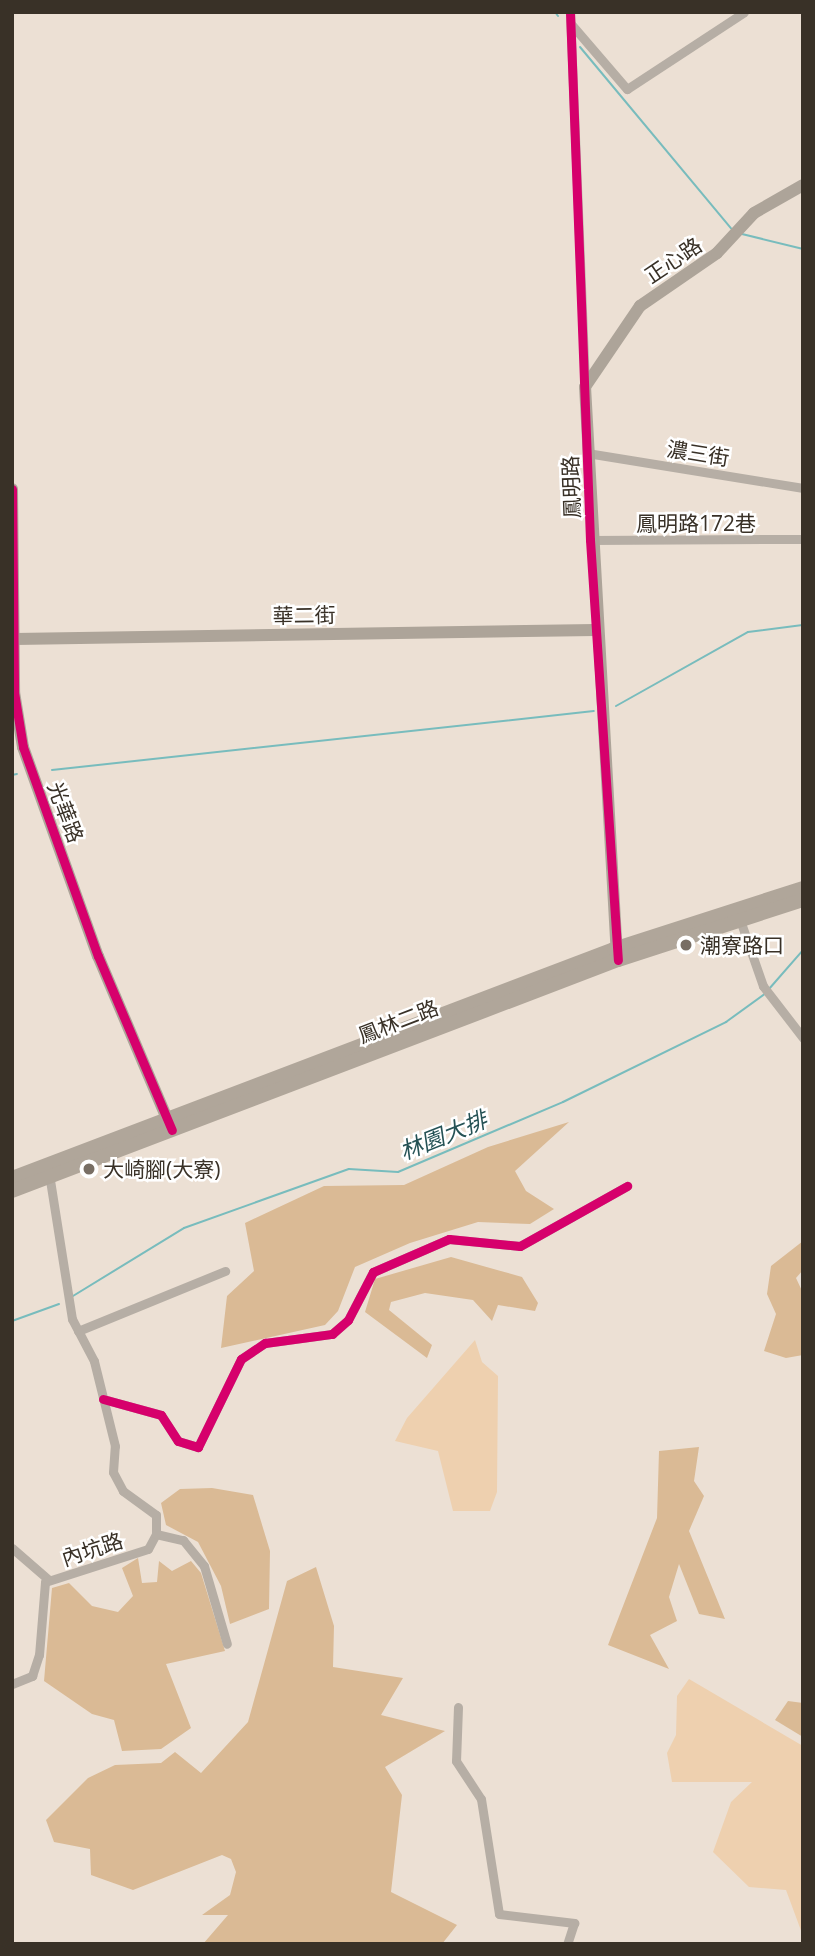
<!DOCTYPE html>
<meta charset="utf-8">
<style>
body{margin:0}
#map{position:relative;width:815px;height:1956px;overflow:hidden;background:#ece0d4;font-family:"Open Sans","Noto Sans TC",sans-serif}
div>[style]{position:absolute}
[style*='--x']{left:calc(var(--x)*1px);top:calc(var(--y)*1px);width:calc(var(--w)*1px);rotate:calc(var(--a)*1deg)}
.green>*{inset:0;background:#eed0af}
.forest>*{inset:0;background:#daba95}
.stream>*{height:2px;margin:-1px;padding:0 1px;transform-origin:1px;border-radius:1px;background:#78bcbd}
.street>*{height:9px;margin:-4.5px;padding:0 4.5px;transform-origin:4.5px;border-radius:4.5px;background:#b6aea5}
.secondary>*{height:12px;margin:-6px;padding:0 6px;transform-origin:6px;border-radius:6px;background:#ada499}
.primary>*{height:14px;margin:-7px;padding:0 7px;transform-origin:7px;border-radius:7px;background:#b0a69a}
.cycleway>*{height:9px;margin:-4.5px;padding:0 4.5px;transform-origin:4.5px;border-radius:4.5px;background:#d6006c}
.dots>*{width:19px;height:19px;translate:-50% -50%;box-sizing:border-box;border:4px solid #fff;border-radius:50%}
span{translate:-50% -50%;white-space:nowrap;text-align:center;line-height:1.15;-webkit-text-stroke:5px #fff;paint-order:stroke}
.street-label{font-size:21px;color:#393127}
.poi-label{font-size:21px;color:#393127}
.left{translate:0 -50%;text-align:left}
.water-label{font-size:23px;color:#255255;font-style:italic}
.frame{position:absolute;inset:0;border:14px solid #393127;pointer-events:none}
</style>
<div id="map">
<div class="green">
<i style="clip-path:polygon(475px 1340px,482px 1362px,498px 1376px,497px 1492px,490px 1511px,453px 1511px,438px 1451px,395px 1441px,407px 1418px)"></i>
<i style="clip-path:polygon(689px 1679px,803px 1746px,803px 1936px,786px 1890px,749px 1887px,713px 1852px,731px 1802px,752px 1782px,672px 1782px,667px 1753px,676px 1735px,677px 1696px)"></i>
</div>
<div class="forest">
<i style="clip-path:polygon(569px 1122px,515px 1171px,526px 1191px,554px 1209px,530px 1224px,478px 1222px,410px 1243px,355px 1267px,338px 1311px,325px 1325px,221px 1348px,227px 1296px,254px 1271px,245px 1223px,324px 1186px,404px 1185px,488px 1147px)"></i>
<i style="clip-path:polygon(803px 1241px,803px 1270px,796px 1278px,803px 1293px,803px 1355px,786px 1358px,764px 1351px,776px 1314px,767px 1294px,771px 1266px)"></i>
<i style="clip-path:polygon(451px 1257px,522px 1277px,538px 1303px,535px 1311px,498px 1305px,492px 1321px,473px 1300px,425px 1293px,391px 1302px,389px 1310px,432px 1345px,427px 1358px,365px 1312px,375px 1279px)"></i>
<i style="clip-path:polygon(699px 1447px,694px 1481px,704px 1496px,689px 1531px,725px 1619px,699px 1614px,679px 1564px,669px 1597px,677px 1621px,650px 1635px,669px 1669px,608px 1645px,657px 1518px,659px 1451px)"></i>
<i style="clip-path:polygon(212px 1488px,253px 1495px,270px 1551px,269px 1609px,230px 1624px,221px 1586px,198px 1542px,166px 1525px,161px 1503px,180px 1489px)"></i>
<i style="clip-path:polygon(138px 1558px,142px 1583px,157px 1582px,159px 1561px,172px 1571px,191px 1561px,201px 1573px,225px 1651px,166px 1664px,191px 1728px,161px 1749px,122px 1751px,114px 1720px,92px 1714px,44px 1681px,52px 1588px,69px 1583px,92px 1606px,118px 1612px,133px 1596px,122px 1568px)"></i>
<i style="clip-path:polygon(316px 1567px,334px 1626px,333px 1667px,403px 1678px,381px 1715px,445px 1731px,385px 1767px,402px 1795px,391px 1892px,457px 1925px,442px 1944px,203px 1944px,228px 1915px,202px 1915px,230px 1895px,236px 1872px,231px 1859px,222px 1855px,133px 1890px,91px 1875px,90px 1849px,54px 1842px,46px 1820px,88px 1778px,115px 1765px,161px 1763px,175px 1752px,201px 1773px,248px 1722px,287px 1581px)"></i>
<i style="clip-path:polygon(788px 1701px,803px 1703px,803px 1737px,775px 1720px)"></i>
</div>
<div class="stream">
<i style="--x:555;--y:12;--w:5;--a:53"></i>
<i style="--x:580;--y:47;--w:236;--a:50.2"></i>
<i style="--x:742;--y:234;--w:63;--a:13.8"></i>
<i style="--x:616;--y:706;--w:151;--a:-29.3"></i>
<i style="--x:748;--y:632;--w:55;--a:-7.3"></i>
<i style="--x:52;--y:770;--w:545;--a:-6.21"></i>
<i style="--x:12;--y:775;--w:5;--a:-11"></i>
<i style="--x:769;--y:989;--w:52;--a:-48.9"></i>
<i style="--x:73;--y:1296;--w:130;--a:-31.5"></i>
<i style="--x:184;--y:1228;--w:175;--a:-19.7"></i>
<i style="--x:349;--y:1169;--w:49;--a:3.5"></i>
<i style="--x:398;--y:1172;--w:179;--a:-23"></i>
<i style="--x:563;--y:1102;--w:182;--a:-26.1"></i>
<i style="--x:726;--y:1022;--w:49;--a:-35.9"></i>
<i style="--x:12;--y:1321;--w:50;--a:-19.9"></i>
</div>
<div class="street">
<i style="--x:570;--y:12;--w:375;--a:87.7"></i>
<i style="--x:571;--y:24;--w:86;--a:49.3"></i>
<i style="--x:627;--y:89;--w:140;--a:-33.3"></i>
<i style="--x:587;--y:453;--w:219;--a:9.2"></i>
<i style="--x:590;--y:540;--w:213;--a:-0.3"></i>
<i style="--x:739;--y:917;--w:73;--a:70.8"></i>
<i style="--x:763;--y:986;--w:66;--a:52.4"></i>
<i style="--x:78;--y:1331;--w:159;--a:-22.2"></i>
<i style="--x:103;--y:1399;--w:60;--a:15.4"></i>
<i style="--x:161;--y:1415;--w:31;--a:57"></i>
<i style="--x:178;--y:1441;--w:21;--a:17"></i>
<i style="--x:198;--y:1447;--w:98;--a:-64"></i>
<i style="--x:241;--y:1359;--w:29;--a:-34"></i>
<i style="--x:265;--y:1343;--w:68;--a:-7.7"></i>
<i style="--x:332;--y:1334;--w:21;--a:-41"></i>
<i style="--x:348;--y:1320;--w:54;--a:-62.5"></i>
<i style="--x:373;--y:1272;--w:83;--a:-23.5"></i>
<i style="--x:449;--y:1239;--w:71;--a:5.6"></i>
<i style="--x:520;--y:1246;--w:123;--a:-29.3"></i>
<i style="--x:156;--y:1534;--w:28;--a:13"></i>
<i style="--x:183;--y:1540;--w:33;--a:51"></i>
<i style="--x:204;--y:1566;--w:81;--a:73.6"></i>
<i style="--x:12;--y:1548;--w:49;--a:40.9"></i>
<i style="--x:12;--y:1684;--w:22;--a:-22"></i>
<i style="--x:32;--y:1676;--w:22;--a:-72"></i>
<i style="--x:39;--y:1655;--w:73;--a:-85.3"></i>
<i style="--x:45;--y:1582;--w:108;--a:-17.8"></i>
<i style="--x:148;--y:1549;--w:17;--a:-62"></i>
<i style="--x:156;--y:1534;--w:19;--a:-90"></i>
<i style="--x:156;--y:1515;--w:41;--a:-144"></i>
<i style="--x:123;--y:1491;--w:21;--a:-118"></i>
<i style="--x:113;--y:1472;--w:26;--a:-86"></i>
<i style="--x:115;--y:1446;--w:88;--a:-103.9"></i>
<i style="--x:94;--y:1361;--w:47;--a:-117.6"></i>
<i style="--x:72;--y:1319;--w:147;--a:-99"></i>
<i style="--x:458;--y:1707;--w:54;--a:92.1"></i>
<i style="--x:456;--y:1761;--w:45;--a:56.7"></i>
<i style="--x:481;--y:1799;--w:116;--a:81.1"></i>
<i style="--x:499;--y:1914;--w:76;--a:6.8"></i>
<i style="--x:574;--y:1923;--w:22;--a:108"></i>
</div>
<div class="secondary">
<i style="--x:12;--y:489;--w:203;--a:89.4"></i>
<i style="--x:14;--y:692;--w:56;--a:80.7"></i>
<i style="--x:23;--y:747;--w:222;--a:70.3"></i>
<i style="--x:98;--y:956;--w:185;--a:67"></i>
<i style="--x:15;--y:639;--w:580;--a:-0.89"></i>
<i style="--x:617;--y:957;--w:571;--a:-93.21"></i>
<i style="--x:585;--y:387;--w:98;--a:-55.8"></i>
<i style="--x:640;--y:306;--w:93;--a:-34.5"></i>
<i style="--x:717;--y:253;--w:54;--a:-47.2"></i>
<i style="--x:754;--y:213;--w:56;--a:-29.7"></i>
</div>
<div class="primary">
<i style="--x:12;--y:1178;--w:644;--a:-20.83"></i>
<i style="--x:614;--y:949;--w:199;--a:-17.9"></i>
<i style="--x:12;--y:1191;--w:649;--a:-20.87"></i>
<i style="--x:618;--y:960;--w:194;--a:-18"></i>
</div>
<div class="cycleway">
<i style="--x:570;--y:12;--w:528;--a:87.83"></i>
<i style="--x:590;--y:540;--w:421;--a:86.2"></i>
<i style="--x:12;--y:489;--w:203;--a:89.4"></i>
<i style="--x:14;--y:692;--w:56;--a:80.7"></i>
<i style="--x:23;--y:747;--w:222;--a:70.3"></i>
<i style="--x:98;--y:956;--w:189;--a:67"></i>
<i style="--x:103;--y:1399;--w:60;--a:15.4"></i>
<i style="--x:161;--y:1415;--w:31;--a:57"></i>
<i style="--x:178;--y:1441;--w:21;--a:17"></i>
<i style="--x:198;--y:1447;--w:98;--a:-64"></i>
<i style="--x:241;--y:1359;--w:29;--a:-34"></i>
<i style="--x:265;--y:1343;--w:68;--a:-7.7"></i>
<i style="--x:332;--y:1334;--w:21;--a:-41"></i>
<i style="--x:348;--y:1320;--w:54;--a:-62.5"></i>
<i style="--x:373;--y:1272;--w:83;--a:-23.5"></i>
<i style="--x:449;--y:1239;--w:71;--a:5.6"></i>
<i style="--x:520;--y:1246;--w:123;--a:-29.3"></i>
</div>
<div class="dots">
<i style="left:686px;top:945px;background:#786e64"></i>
<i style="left:89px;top:1169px;background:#786e64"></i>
</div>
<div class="street-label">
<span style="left:673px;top:260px;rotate:-34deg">正心路</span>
<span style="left:698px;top:453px;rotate:9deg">濃三街</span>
<span style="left:571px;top:487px;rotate:-92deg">鳳明路</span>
<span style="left:696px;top:523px">鳳明路172巷</span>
<span style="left:304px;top:615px;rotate:-1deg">華二街</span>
<span style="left:66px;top:812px;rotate:69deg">光華路</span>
<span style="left:398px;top:1021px;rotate:-21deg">鳳林二路</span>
<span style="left:92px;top:1549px;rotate:-18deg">內坑路</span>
</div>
<div class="poi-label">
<span class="left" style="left:700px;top:945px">潮寮路口</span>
<span class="left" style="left:103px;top:1169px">大崎腳(大寮)</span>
</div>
<div class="water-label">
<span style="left:443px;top:1135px;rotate:-22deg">林園大排</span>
</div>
<div class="frame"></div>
</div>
